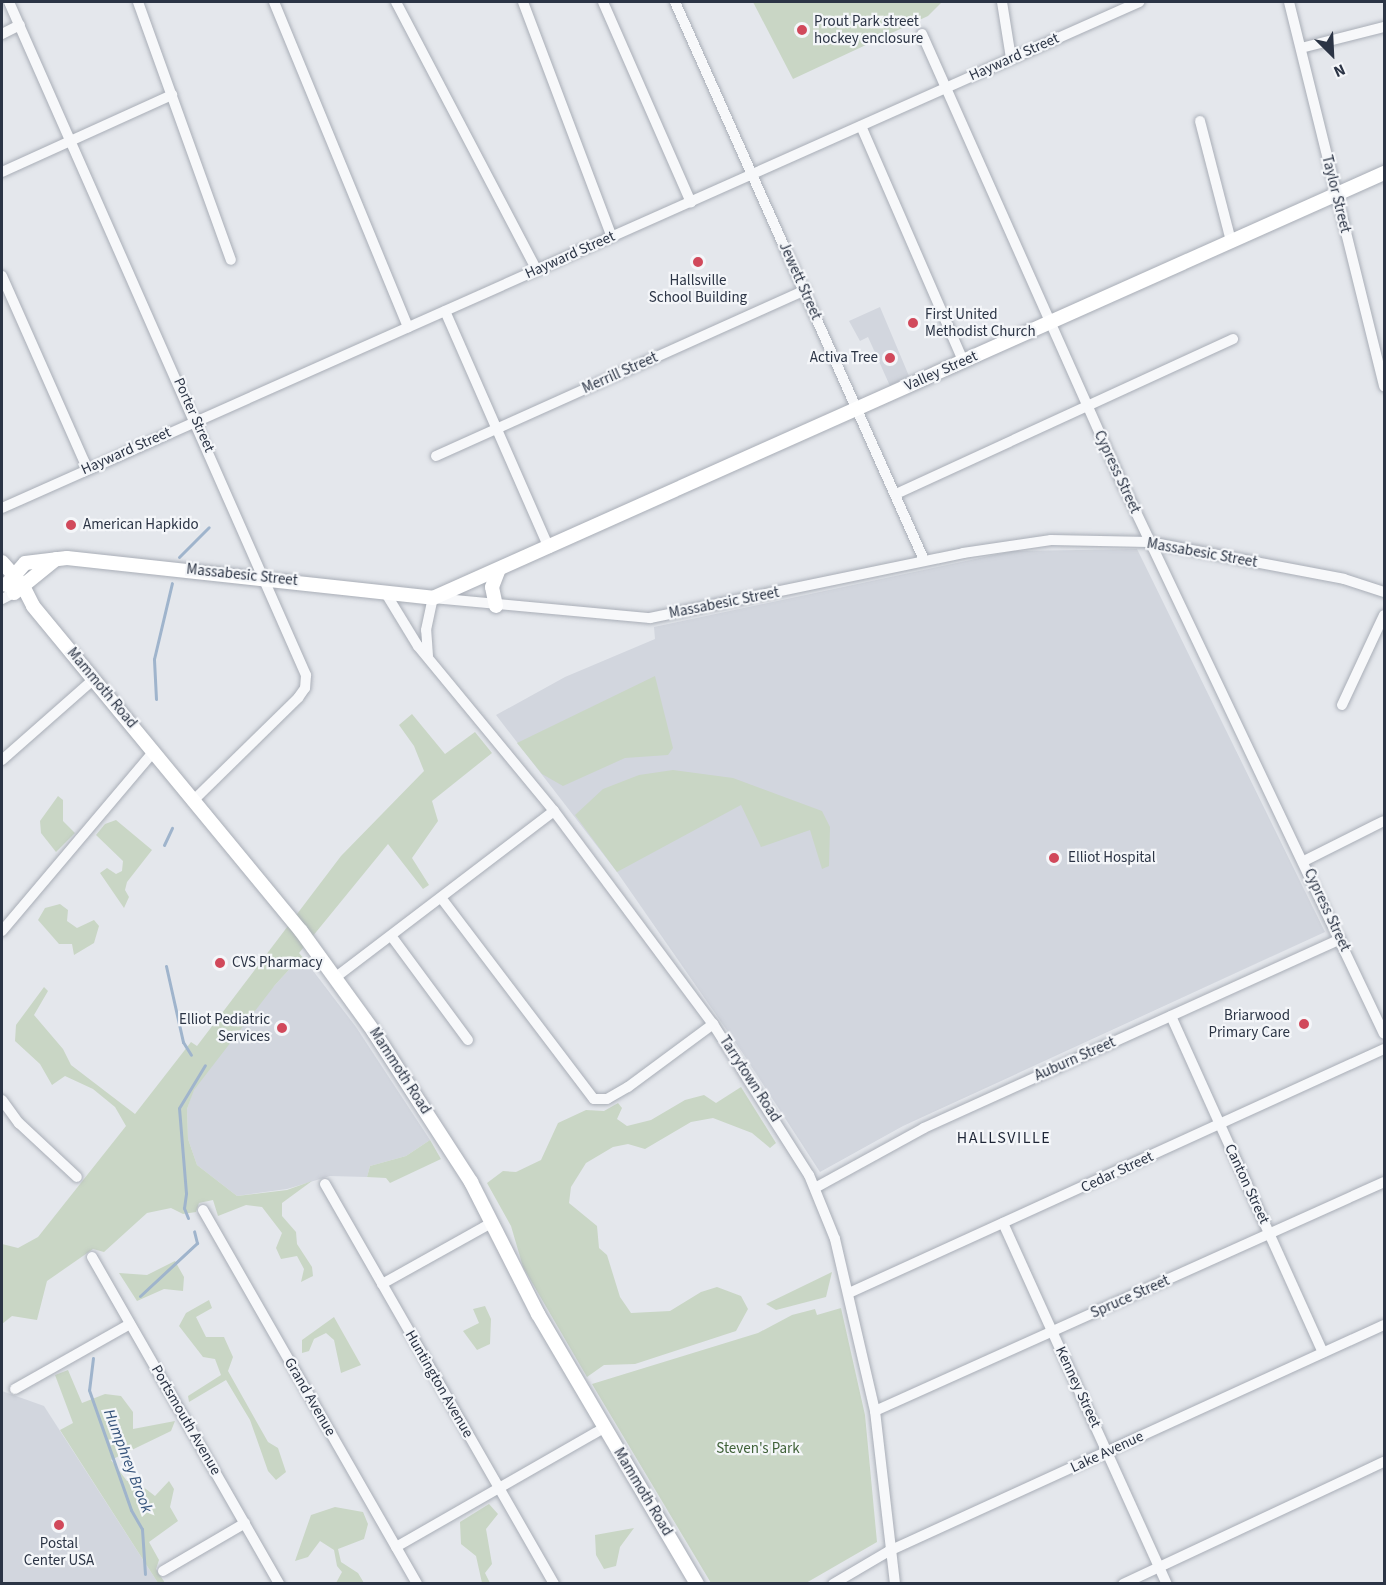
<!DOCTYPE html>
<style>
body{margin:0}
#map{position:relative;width:1386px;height:1585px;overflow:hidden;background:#e4e7ec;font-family:"Source Sans 3",sans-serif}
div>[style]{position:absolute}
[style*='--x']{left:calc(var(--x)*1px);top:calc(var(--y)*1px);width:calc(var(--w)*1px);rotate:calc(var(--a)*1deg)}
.built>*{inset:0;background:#d2d6de}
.green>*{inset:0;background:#c9d6c5}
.stream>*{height:3px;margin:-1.5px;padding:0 1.5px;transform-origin:1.5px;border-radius:1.5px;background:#9fb4cc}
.roads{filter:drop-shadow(0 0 2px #a9aeb7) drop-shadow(0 0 2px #a9aeb7)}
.minor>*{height:10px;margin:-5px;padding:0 5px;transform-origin:5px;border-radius:5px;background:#f7f8fa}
.major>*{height:14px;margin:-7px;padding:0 7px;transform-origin:7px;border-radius:7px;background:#fff}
.dots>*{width:16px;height:16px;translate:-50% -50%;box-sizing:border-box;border:3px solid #f4f6f9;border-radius:50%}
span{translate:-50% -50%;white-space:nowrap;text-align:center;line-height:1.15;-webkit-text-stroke:4.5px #f4f6f9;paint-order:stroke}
.poi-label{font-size:15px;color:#2b3445}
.left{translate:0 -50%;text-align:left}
.right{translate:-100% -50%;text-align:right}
.street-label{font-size:15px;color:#2b3445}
.park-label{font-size:15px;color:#3f6138}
.neighbourhood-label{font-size:16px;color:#1d2536;letter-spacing:1.5px}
.water-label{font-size:16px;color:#34527a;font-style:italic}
.frame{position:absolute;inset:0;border:3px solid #2b3445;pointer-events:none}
.north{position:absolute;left:1302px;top:24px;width:60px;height:60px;-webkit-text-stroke:4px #f4f6f9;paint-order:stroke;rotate:156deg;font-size:16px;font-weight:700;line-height:24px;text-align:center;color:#2b3445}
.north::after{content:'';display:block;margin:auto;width:21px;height:27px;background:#2b3445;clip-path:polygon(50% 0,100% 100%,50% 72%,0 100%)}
</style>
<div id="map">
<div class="built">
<i style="clip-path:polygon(880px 307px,909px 376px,890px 386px,868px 337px,860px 341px,849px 321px)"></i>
<i style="clip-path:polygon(1137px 549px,1325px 932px,903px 1126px,820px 1172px,742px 1052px,617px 872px,496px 715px,565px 677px,655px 639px,654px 627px,1013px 551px)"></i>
<i style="clip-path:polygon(304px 959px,356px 1027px,430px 1140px,406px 1156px,370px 1166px,367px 1177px,330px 1176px,287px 1189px,237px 1196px,197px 1165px,188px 1139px,187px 1109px,194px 1088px,263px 998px,297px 961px)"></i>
<i style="clip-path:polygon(2px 1391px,44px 1406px,158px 1583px,2px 1584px)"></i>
</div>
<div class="green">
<i style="clip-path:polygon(753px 2px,942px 2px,928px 16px,793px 79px)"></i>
<i style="clip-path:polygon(655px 676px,673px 748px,668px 755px,625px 758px,563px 786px,542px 774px,517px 743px)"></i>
<i style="clip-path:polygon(412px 714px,445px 754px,475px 732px,492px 753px,432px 801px,438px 821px,412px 858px,429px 885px,423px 889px,388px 844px,299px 953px,304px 959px,297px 961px,275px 985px,194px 1090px,187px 1109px,188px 1139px,197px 1165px,237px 1196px,287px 1190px,312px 1181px,282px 1203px,282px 1216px,296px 1232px,297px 1244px,312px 1267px,313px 1276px,301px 1282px,304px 1269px,297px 1256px,281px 1259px,276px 1248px,282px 1233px,262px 1207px,246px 1205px,218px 1216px,213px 1200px,199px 1203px,196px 1212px,183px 1214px,171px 1208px,147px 1213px,104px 1252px,93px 1249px,47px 1281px,37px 1320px,12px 1316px,2px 1324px,2px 1244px,18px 1248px,38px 1237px,126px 1126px,115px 1107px,93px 1089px,65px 1076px,52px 1085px,40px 1064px,15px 1041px,16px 1025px,44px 987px,48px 991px,34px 1015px,63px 1049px,71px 1065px,135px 1114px,191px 1042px,197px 1046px,341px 856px,424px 771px,414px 746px,399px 725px)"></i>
<i style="clip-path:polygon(673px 770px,733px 778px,822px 811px,830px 827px,829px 866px,822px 869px,810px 830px,761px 847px,741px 805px,617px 872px,575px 815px,603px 789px,639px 775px)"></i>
<i style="clip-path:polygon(58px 796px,63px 800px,63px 821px,75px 833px,56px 852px,41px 833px,40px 821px)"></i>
<i style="clip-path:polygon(116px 820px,152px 850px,127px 882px,125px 890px,129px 897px,124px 908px,100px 873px,107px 868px,116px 874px,122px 871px,123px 861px,96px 835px,105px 824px)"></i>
<i style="clip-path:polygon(60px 904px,68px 910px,67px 921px,77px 928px,94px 920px,99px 926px,94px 943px,74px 955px,72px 944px,59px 944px,38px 920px,45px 908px)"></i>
<i style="clip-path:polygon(741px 1087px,776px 1143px,770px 1148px,752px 1133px,713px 1118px,691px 1122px,645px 1149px,628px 1144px,613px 1147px,586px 1163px,571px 1187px,569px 1203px,597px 1226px,599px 1248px,607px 1255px,620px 1297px,631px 1313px,670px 1311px,701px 1292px,717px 1287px,741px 1296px,748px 1309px,736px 1331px,635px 1364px,604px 1365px,587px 1377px,523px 1267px,511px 1226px,487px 1183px,503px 1171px,516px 1172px,541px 1160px,558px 1123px,586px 1110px,604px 1111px,618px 1103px,622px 1108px,617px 1119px,627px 1126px,651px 1120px,685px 1100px,704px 1095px,716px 1103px)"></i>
<i style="clip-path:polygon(430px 1140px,441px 1159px,390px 1183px,386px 1178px,367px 1177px,370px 1166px,406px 1156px)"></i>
<i style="clip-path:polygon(175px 1261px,184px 1277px,183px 1291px,164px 1289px,137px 1301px,119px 1273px,147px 1275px)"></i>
<i style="clip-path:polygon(832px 1272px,826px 1297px,776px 1310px,766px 1304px)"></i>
<i style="clip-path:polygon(209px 1300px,212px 1308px,196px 1317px,206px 1337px,224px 1337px,233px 1357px,228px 1371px,268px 1442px,278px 1448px,286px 1472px,276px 1480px,268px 1471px,250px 1420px,226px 1380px,189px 1402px,188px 1396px,221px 1375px,215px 1359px,203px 1357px,179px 1326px,186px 1313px)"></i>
<i style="clip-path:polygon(485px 1306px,491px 1319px,490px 1344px,477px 1350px,463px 1331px,479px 1323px,473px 1309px)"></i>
<i style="clip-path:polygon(841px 1308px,865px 1415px,877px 1542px,806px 1583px,711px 1583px,592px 1384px,758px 1333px,792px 1315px,815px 1309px,817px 1315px)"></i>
<i style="clip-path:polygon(334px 1317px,361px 1365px,341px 1373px,334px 1340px,326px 1333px,314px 1339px,309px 1351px,302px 1353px,302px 1340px)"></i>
<i style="clip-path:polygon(68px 1370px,82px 1403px,105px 1394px,121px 1396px,133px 1412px,133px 1429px,175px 1421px,171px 1431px,111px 1460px,127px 1481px,137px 1482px,155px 1496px,169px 1481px,174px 1489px,170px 1507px,178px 1521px,149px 1542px,159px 1560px,156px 1569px,165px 1583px,158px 1583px,60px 1430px,73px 1423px,55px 1375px)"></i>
<i style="clip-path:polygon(489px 1504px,498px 1514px,486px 1529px,492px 1564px,485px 1573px,490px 1583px,482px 1583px,476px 1556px,461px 1544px,460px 1522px)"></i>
<i style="clip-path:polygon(335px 1507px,363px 1512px,368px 1524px,364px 1539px,338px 1549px,341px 1562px,358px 1573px,364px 1583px,336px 1583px,342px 1572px,337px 1566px,334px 1550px,320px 1541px,308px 1557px,295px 1561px,311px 1515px)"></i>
<i style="clip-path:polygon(634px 1528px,620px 1547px,616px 1566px,604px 1569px,596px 1555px,595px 1535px)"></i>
</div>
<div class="stream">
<i style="--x:179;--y:557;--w:42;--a:-45"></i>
<i style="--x:156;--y:699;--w:40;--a:-92.9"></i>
<i style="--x:154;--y:659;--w:78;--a:-76.7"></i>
<i style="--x:164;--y:845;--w:19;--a:-65"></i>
<i style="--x:166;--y:966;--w:78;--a:77.4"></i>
<i style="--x:183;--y:1042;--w:15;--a:58"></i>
<i style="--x:188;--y:1218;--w:11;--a:-112"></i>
<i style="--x:184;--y:1208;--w:15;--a:-82"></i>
<i style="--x:186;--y:1193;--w:85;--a:-94.7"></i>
<i style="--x:179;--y:1108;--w:50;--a:-58.8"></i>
<i style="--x:140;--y:1296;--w:78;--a:-42.9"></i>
<i style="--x:197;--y:1243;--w:12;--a:-104"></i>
<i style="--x:93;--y:1358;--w:32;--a:97"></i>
<i style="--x:89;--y:1390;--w:127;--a:70.7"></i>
<i style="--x:131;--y:1510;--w:22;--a:60"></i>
<i style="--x:142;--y:1529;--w:45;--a:86.2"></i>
</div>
<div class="roads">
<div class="minor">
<i style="--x:9;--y:2;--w:736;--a:66.19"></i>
<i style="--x:306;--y:675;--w:13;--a:94"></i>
<i style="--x:305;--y:688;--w:12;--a:125"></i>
<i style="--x:298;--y:698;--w:146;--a:135.6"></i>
<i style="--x:138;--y:2;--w:274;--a:70.2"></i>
<i style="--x:274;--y:2;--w:352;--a:67.6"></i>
<i style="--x:396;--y:2;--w:303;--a:62.3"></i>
<i style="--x:523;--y:2;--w:251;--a:69.3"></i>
<i style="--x:603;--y:2;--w:219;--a:66.3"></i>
<i style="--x:675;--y:2;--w:611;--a:65.95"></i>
<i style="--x:1002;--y:2;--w:57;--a:80.9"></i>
<i style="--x:1289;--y:2;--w:396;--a:76.1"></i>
<i style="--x:2;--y:34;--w:20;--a:-27"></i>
<i style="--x:922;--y:34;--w:498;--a:66"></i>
<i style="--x:1125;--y:489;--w:603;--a:64.58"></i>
<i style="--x:1301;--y:48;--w:86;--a:-14.2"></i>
<i style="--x:1200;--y:121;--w:124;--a:75.5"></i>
<i style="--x:861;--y:126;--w:256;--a:66.5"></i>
<i style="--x:2;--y:172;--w:187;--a:-24.4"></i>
<i style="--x:2;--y:276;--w:210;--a:66.1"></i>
<i style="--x:445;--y:311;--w:259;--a:66.3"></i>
<i style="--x:436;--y:456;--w:405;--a:-24.2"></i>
<i style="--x:896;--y:494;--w:371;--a:-24.7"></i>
<i style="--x:2;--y:508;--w:1245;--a:-23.99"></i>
<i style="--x:385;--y:592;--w:63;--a:58.6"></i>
<i style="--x:418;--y:646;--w:214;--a:50.5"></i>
<i style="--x:554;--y:811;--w:266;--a:53.3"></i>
<i style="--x:713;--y:1024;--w:179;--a:57.6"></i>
<i style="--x:809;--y:1175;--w:69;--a:67.9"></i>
<i style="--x:835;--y:1239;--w:177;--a:76.9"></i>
<i style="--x:875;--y:1411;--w:174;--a:83.4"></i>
<i style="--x:2;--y:599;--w:13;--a:-27"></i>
<i style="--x:428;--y:656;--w:26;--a:-94"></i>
<i style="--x:426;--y:630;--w:33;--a:-78"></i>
<i style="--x:433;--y:598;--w:218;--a:5.3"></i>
<i style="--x:650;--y:618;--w:320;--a:-11.7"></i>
<i style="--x:963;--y:553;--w:89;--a:-8.4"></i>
<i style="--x:1051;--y:540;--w:98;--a:1.2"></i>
<i style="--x:1149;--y:542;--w:198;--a:10.7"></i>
<i style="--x:1344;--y:579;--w:42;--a:18"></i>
<i style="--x:1342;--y:705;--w:99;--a:-65"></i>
<i style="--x:2;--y:760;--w:123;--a:-41.4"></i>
<i style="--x:1304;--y:861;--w:89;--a:-26.6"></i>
<i style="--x:442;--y:899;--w:251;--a:52.8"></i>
<i style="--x:594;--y:1099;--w:13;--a:0"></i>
<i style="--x:607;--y:1099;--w:24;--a:-30"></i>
<i style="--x:628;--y:1087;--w:106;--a:-36.5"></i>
<i style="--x:2;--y:931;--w:236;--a:-49.8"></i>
<i style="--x:392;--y:937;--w:128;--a:53.6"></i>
<i style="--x:336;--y:977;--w:274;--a:-37.3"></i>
<i style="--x:1171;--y:1016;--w:369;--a:65.7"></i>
<i style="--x:2;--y:1100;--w:29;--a:54"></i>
<i style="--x:19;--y:1123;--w:79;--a:43"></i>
<i style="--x:325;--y:1184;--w:461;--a:60.2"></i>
<i style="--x:815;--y:1188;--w:124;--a:-28.8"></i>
<i style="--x:924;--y:1128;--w:457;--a:-24.4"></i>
<i style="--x:203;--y:1210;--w:431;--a:60.2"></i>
<i style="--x:1003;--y:1223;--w:397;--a:65.6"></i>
<i style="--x:92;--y:1257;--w:377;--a:60.2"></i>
<i style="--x:382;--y:1284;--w:127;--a:-29.2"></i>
<i style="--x:849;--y:1293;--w:588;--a:-24.52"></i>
<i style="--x:15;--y:1389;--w:132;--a:-29.5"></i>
<i style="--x:875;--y:1411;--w:558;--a:-24.22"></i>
<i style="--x:396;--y:1547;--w:240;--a:-29.8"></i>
<i style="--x:163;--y:1571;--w:95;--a:-30.3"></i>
<i style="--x:833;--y:1584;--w:65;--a:-30.5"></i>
<i style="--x:889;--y:1551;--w:544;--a:-24.54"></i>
<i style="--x:1123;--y:1584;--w:288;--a:-25.1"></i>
</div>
<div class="major">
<i style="--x:2;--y:562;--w:32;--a:49"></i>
<i style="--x:23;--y:586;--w:22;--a:63"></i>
<i style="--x:33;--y:606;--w:421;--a:50.5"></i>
<i style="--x:301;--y:931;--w:125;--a:54.1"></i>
<i style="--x:374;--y:1032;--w:179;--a:57.1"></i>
<i style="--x:471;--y:1182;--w:148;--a:63.1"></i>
<i style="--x:538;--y:1314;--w:313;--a:59.5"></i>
<i style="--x:6;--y:585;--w:29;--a:-49"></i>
<i style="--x:25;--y:563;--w:42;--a:-6.8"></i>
<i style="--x:67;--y:558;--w:368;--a:6.2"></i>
<i style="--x:433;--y:598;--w:1042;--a:-24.08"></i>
<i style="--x:14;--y:593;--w:54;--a:-39"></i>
<i style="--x:496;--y:606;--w:19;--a:-102"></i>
<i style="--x:492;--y:587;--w:17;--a:-69"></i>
</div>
</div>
<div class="dots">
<i style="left:802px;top:30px;background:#d1495b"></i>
<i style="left:698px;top:262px;background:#d1495b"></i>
<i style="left:913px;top:323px;background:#d1495b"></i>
<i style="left:890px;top:358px;background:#d1495b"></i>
<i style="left:71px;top:525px;background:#d1495b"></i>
<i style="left:1054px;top:858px;background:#d1495b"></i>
<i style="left:220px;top:963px;background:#d1495b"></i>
<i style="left:1304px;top:1024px;background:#d1495b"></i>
<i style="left:282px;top:1028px;background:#d1495b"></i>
<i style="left:59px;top:1525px;background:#d1495b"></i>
</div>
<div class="poi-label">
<span class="left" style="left:814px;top:30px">Prout Park street<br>hockey enclosure</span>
<span style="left:698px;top:289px">Hallsville<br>School Building</span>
<span class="left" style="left:925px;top:323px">First United<br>Methodist Church</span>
<span class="right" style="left:878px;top:358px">Activa Tree</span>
<span class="left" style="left:83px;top:525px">American Hapkido</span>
<span class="left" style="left:1068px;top:858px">Elliot Hospital</span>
<span class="left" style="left:232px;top:963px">CVS Pharmacy</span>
<span class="right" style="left:1290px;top:1024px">Briarwood<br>Primary Care</span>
<span class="right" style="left:270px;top:1028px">Elliot Pediatric<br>Services</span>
<span style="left:59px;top:1552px">Postal<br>Center USA</span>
</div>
<div class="street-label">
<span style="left:1014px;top:57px;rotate:-24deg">Hayward Street</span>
<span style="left:1336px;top:194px;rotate:76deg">Taylor Street</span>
<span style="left:570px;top:255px;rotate:-24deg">Hayward Street</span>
<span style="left:800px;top:281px;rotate:66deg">Jewett Street</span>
<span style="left:941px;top:371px;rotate:-24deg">Valley Street</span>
<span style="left:620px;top:373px;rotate:-24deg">Merrill Street</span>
<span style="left:194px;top:415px;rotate:66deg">Porter Street</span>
<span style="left:126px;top:451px;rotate:-24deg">Hayward Street</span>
<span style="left:1117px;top:472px;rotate:65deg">Cypress Street</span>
<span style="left:1202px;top:553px;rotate:10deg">Massabesic Street</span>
<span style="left:242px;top:575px;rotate:6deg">Massabesic Street</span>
<span style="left:724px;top:603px;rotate:-11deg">Massabesic Street</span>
<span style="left:102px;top:688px;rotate:50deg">Mammoth Road</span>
<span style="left:1327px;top:910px;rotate:65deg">Cypress Street</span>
<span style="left:1075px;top:1059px;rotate:-24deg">Auburn Street</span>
<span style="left:400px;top:1071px;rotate:57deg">Mammoth Road</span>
<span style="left:750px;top:1079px;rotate:57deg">Tarrytown Road</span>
<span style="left:1117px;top:1172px;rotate:-25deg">Cedar Street</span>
<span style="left:1247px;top:1184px;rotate:65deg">Canton Street</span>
<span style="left:1130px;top:1297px;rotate:-24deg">Spruce Street</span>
<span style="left:439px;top:1384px;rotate:60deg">Huntington Avenue</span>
<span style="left:1078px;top:1387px;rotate:65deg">Kenney Street</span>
<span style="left:310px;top:1397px;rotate:60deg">Grand Avenue</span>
<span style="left:186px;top:1420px;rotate:60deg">Portsmouth Avenue</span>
<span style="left:1107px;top:1452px;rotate:-25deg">Lake Avenue</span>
<span style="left:643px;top:1492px;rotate:59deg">Mammoth Road</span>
</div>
<div class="park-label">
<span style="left:758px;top:1449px">Steven's Park</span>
</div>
<div class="neighbourhood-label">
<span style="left:1004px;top:1138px">HALLSVILLE</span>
</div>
<div class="water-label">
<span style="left:128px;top:1461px;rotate:69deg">Humphrey Brook</span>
</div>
<div class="frame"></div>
<div class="north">N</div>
</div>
